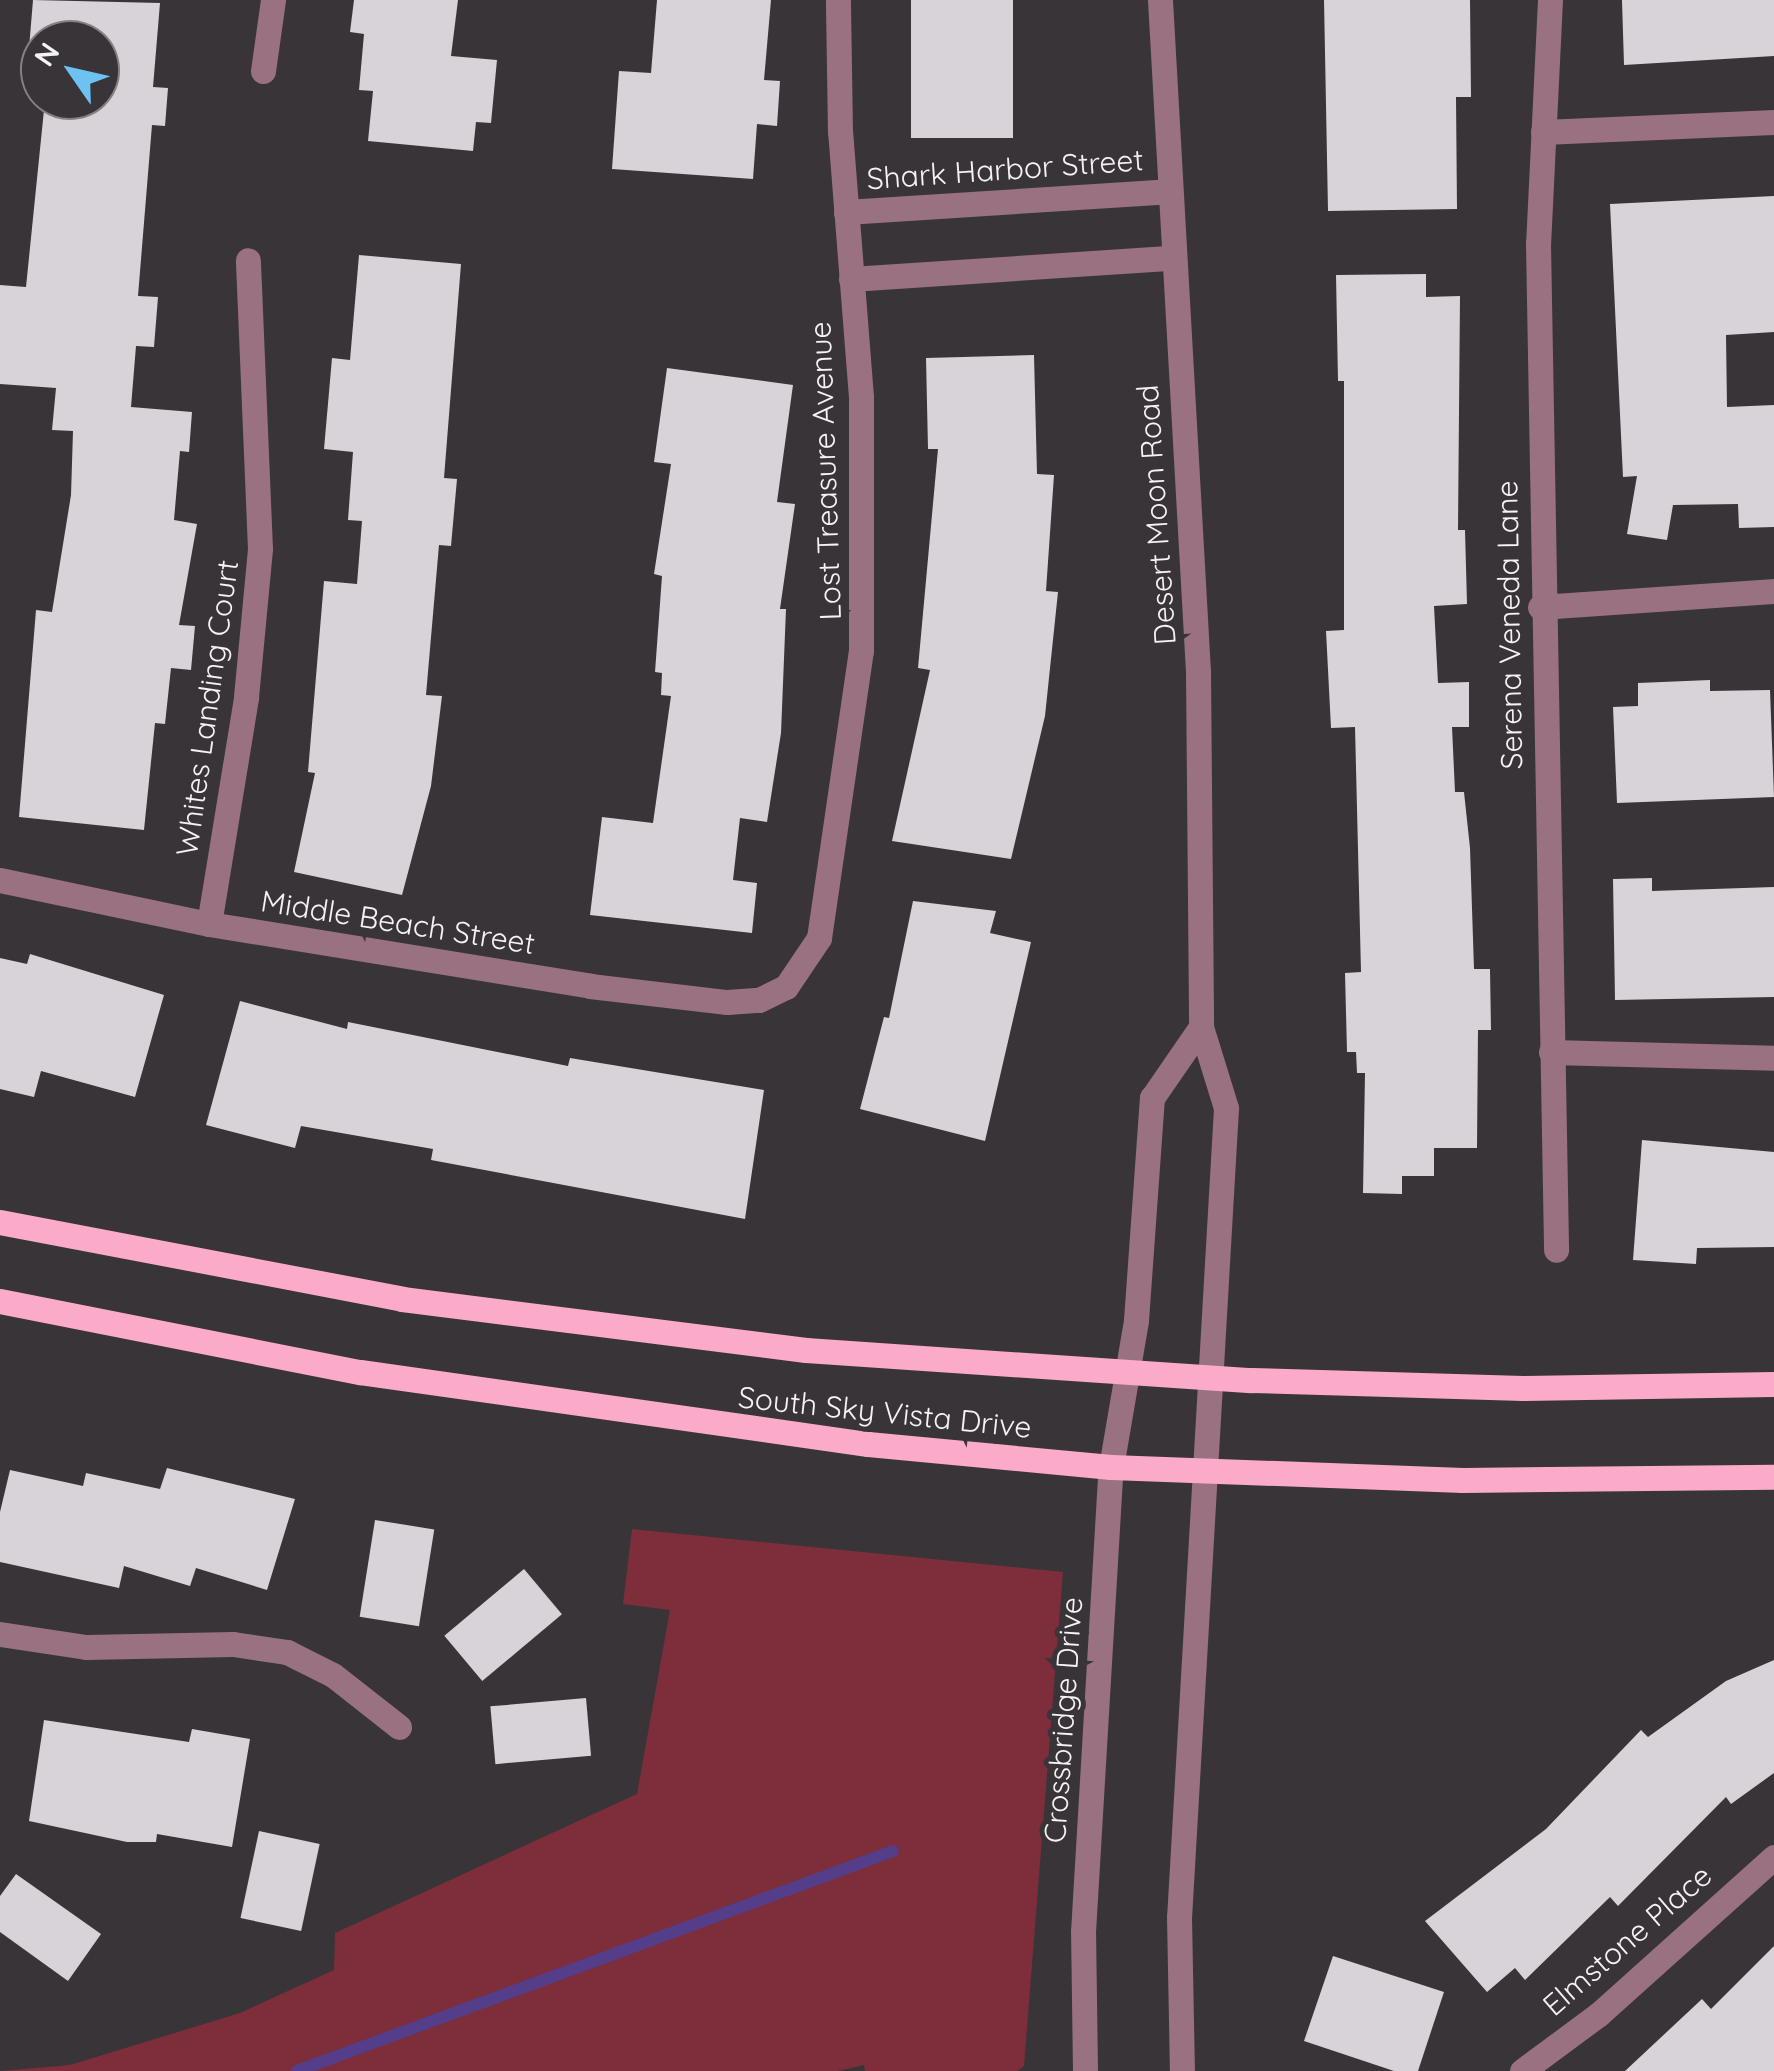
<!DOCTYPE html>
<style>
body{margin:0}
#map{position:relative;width:1774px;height:2071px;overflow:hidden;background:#393438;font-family:Quicksand,sans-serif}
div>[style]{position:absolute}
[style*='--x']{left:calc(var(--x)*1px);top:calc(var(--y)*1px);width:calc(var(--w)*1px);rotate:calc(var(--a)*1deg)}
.green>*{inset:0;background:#7d2e3a}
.stream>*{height:12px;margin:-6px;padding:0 6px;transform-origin:6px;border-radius:6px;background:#543d89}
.building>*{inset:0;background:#d7d3d9;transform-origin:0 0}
.minor>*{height:25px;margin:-12.5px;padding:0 12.5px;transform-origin:12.5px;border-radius:12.5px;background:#997180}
.major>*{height:25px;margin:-12.5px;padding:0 12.5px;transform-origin:12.5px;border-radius:12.5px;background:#fcaaca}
span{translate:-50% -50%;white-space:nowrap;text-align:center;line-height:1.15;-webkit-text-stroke:10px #393438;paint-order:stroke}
.street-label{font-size:30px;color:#f6f3f5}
.north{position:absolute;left:20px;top:20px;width:100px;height:100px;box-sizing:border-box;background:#393438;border:2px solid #858084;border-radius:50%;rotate:304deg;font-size:28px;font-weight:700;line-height:40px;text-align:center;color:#f6f3f5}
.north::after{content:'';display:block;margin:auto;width:35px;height:45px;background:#6cc3f2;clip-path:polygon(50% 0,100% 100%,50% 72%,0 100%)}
</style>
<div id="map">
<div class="green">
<i style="clip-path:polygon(632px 1529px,1063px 1572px,1024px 2066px,1017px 2071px,865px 2071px,864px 2065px,838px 2071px,0 2071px,70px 2065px,240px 2013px,334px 1970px,335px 1933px,637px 1794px,670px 1610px,623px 1604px)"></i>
</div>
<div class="stream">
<i style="--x:297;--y:2071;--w:635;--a:-20.26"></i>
</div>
<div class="building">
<i style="clip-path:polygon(33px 0,160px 3px,153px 87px,168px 88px,165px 126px,152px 125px,138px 296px,158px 297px,154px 347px,136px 346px,131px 407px,192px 412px,189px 452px,180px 451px,174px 520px,197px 524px,179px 625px,195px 626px,191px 670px,171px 668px,165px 724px,155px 723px,144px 830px,19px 817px,36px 610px,52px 612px,71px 495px,73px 431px,52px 430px,56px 388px,0 384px,0 285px,26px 287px,45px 100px,100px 100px,100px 40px,40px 40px,40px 61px,28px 60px)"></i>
<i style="clip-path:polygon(354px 0,458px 0,451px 56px,497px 60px,491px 123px,476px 122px,473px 151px,368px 141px,373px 91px,359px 90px,364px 34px,350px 32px)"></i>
<i style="clip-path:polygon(657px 0,771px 0,764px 80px,780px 81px,777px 126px,757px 124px,753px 179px,612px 169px,619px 71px,651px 73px)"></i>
<i style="left:911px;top:0;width:102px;height:138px"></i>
<i style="clip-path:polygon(1324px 0,1470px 0,1471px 97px,1456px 97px,1457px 209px,1328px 211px)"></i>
<i style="clip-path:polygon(1622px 0,1774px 0,1774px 56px,1624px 65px)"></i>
<i style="clip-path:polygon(1774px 196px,1774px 332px,1726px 335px,1727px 407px,1774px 405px,1774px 527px,1739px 528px,1738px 504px,1673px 505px,1667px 540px,1627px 534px,1637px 476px,1623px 477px,1610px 204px)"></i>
<i style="clip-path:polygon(359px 255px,461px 264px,444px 478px,457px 479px,451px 546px,439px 545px,426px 695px,442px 696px,431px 786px,402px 895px,294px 872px,315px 773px,308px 772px,324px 581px,357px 584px,362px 521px,348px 520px,353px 452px,324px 449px,332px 358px,350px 360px)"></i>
<i style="clip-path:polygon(1426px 274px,1426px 297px,1460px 296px,1458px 530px,1465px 530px,1467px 604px,1434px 606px,1438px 683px,1469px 682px,1469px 727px,1452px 727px,1455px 792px,1464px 792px,1470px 848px,1474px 969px,1490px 969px,1491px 1030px,1478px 1030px,1477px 1148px,1434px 1148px,1434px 1176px,1402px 1176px,1402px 1194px,1363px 1193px,1365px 1073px,1357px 1073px,1356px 1052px,1347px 1052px,1345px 973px,1361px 972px,1355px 727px,1331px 728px,1326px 631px,1344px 630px,1344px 381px,1338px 381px,1336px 275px)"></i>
<i style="clip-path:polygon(1034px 355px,1037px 474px,1054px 475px,1046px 591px,1058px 592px,1045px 716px,1011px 859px,892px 841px,930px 670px,918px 668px,938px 449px,928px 449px,926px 358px)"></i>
<i style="clip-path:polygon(667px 368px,793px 385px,777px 502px,795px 504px,780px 609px,786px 609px,781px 733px,767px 822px,740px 818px,733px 880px,757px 883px,752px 933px,590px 915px,602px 817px,653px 823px,671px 696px,661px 695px,662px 673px,655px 672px,662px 576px,654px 574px,671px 464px,654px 462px)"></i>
<i style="clip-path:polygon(1710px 680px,1710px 691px,1770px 690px,1774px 797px,1617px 803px,1613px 707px,1638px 706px,1638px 683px)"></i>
<i style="clip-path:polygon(1652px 878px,1652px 891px,1774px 887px,1774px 997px,1615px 1000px,1613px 879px)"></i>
<i style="clip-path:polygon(913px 901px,996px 911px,990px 933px,1031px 942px,985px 1141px,860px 1109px,884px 1017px,889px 1018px)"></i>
<i style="clip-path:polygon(30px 954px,164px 995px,135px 1097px,41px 1071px,34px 1097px,0 1089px,0 958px,27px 964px)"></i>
<i style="clip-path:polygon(240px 1001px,347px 1029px,348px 1022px,568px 1066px,570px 1058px,764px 1090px,745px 1219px,431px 1160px,433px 1149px,301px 1126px,295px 1148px,206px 1125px)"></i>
<i style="clip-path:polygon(1642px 1140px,1774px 1152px,1774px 1247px,1697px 1248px,1696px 1264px,1633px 1260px)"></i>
<i style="clip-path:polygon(167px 1468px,295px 1499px,267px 1590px,196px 1568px,190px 1586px,124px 1566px,119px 1588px,0 1562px,0 1512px,10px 1470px,83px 1486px,86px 1473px,160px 1489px)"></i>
<i style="left:375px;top:1520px;width:60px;height:98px;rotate:9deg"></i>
<i style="left:524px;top:1569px;width:59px;height:104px;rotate:50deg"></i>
<i style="clip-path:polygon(1774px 1660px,1774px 1773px,1731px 1804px,1726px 1797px,1618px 1906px,1610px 1897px,1525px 1980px,1515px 1968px,1487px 1992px,1425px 1921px,1546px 1829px,1641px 1730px,1648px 1737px,1726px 1681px)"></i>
<i style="left:586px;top:1698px;width:58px;height:96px;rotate:85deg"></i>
<i style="clip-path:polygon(44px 1720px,189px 1742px,192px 1729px,250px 1739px,232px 1847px,157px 1834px,156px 1842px,127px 1842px,29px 1821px)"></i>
<i style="left:259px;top:1831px;width:62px;height:89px;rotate:12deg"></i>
<i style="clip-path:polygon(16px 1874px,101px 1934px,68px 1981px,0 1932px,0 1896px)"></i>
<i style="clip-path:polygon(1774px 1946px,1774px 2071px,1625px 2071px,1702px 1999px,1711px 2009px)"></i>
<i style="clip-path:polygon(1333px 1956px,1444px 1992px,1418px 2071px,1394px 2071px,1304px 2041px)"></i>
</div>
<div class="minor">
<i style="--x:1160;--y:0;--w:672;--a:86.76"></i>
<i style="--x:1198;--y:671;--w:356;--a:89.5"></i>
<i style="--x:1201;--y:1027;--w:85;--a:72.8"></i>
<i style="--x:1226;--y:1108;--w:810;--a:93.32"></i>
<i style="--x:1179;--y:1917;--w:154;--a:88.9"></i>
<i style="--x:1550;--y:0;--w:244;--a:92.8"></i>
<i style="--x:1538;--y:244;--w:1006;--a:88.97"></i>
<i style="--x:263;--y:71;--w:72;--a:-82"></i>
<i style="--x:1543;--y:132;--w:231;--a:-2.5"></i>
<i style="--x:846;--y:212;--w:323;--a:-3.7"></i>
<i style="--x:851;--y:279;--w:321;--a:-3.8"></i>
<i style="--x:1540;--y:607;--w:235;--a:-3.9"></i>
<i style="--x:0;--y:880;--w:214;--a:11.9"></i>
<i style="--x:209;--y:924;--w:386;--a:9.2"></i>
<i style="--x:590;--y:986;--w:138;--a:6.7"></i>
<i style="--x:727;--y:1002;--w:32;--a:-4"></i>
<i style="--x:759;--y:1000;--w:30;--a:-26"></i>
<i style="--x:786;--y:987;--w:59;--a:-56"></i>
<i style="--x:819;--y:938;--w:290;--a:-81.7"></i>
<i style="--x:861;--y:651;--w:254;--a:-90"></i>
<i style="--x:861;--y:397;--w:266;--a:-94.5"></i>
<i style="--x:840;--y:132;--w:132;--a:-90.9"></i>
<i style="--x:209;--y:924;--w:230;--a:-80.7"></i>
<i style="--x:246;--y:697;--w:149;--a:-84.6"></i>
<i style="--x:260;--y:549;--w:289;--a:-92.4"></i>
<i style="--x:1551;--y:1052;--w:223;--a:1.5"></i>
<i style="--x:0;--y:1634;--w:87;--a:8.6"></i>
<i style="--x:86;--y:1647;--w:147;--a:-1.2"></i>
<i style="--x:233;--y:1644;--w:55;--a:8.4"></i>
<i style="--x:287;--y:1652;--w:51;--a:26.6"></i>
<i style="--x:333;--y:1675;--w:84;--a:38.2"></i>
<i style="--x:1085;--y:2071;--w:139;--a:-90.8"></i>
<i style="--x:1083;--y:1932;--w:466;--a:-86.6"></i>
<i style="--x:1111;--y:1467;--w:149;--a:-80.3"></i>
<i style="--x:1136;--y:1320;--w:223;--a:-85.9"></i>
<i style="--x:1152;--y:1098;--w:86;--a:-55.4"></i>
<i style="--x:1522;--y:2071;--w:96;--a:-36.5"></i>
<i style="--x:1599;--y:2014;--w:235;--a:-41.9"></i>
</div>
<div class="major">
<i style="--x:0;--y:1222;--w:409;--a:10.8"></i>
<i style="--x:402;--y:1299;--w:407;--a:7.2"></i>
<i style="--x:806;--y:1350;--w:446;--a:3.9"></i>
<i style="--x:1251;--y:1380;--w:272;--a:1.7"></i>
<i style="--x:1523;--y:1388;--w:251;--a:-0.9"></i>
<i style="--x:0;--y:1301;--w:367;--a:11.2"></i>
<i style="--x:360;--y:1372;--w:513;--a:8.07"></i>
<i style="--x:868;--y:1444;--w:244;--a:5.4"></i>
<i style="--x:1111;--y:1467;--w:352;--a:2.1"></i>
<i style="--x:1463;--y:1480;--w:311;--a:-0.6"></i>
</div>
<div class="street-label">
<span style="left:1005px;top:169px;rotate:-4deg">Shark Harbor Street</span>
<span style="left:825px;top:471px;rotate:-92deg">Lost Treasure Avenue</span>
<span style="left:1156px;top:515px;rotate:-94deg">Desert Moon Road</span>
<span style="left:1509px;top:625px;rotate:-91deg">Serena Veneda Lane</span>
<span style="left:207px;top:708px;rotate:-82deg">Whites Landing Court</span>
<span style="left:398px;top:922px;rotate:9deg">Middle Beach Street</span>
<span style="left:885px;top:1412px;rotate:6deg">South Sky Vista Drive</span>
<span style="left:1063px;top:1720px;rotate:-86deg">Crossbridge Drive</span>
<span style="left:1627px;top:1940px;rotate:-41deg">Elmstone Place</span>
</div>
<div class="north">N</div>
</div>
